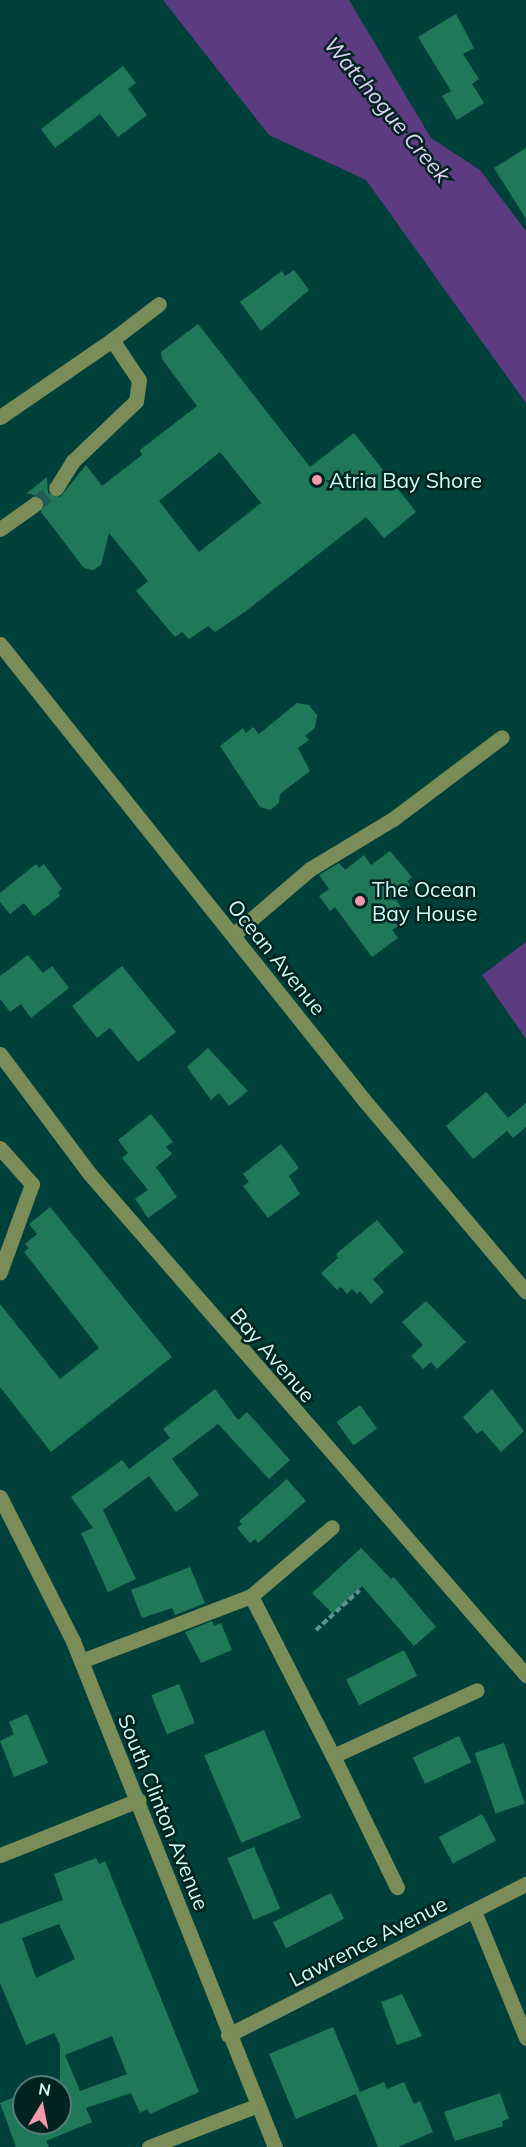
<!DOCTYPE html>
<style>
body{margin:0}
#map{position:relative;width:526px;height:2147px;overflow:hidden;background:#00403a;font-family:Mulish,sans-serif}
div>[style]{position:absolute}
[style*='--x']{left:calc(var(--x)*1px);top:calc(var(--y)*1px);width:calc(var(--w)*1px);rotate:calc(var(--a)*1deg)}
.water>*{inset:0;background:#5d3b80}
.building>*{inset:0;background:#1f7959;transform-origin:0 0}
.minor-tunnel>*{height:15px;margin-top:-7.5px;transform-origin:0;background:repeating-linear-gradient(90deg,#1f5c56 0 15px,transparent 0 23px)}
.path>*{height:4px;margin-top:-2px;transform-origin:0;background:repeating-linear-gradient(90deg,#5b948e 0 6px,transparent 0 9px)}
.minor>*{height:15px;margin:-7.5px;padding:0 7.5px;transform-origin:7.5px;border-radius:7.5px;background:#7a8d58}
.dots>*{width:16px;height:16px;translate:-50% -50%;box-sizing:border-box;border:3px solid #022320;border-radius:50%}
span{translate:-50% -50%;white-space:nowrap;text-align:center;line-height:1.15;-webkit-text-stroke:5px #022320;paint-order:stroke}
.poi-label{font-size:21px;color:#cffef7}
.left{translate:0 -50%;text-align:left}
.street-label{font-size:21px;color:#cffef7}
.water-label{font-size:22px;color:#e0cff7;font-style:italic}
.north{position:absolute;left:12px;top:2075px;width:60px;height:60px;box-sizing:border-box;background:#022320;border:2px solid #547b76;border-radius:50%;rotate:10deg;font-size:16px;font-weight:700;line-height:24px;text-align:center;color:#cffef7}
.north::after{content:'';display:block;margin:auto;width:21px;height:27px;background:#f29aae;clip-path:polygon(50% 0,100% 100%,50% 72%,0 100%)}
</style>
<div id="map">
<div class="water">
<i style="clip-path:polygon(163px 0,349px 0,431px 138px,480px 170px,526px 231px,526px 403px,366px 180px,269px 135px)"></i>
<i style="clip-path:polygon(526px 942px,526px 1039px,482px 975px)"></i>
</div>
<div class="building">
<i style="clip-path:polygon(456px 14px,474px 48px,463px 54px,479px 79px,472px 84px,484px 103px,457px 120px,442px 96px,451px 91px,418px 37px)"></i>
<i style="clip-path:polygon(123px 66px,136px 83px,128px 89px,147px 115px,118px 137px,100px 114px,55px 148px,41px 129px)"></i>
<i style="clip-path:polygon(526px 148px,526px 219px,494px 168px)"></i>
<i style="clip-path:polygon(294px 270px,309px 290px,261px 331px,240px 302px,282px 271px,285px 276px)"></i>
<i style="clip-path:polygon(evenodd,198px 324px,310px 467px,354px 433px,416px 512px,384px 538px,366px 517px,246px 611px,215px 632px,208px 626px,189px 639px,182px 632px,175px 637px,136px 591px,148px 581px,109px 533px,101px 565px,93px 570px,84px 568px,41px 512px,43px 498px,27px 493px,47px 477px,48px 493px,60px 497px,86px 465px,102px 486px,142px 455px,140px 450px,197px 406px,162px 359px,161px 352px,198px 324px,220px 452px,261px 503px,199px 552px,159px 501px,220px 452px)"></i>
<i style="clip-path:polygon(297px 703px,309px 705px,317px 715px,315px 728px,305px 736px,309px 740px,298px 748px,310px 771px,280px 794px,279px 803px,270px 810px,260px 807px,220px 746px,243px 728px,246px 733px,253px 727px,259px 734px)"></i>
<i style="clip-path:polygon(390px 851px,412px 877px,407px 881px,410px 885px,394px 897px,409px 918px,392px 930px,398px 938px,372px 957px,335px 907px,330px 911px,319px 896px,329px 889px,319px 875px,339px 863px,345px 870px,364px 855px,371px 865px)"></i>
<i style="clip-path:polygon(36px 864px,39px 868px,44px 864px,62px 889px,58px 892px,60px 896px,34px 916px,24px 903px,10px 914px,0 902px,0 893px)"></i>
<i style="clip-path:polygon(28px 955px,43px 973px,52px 966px,69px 988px,31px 1018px,21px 1004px,10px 1012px,0 999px,0 976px)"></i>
<i style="clip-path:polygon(122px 966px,176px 1032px,138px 1062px,110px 1028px,97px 1038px,72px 1006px)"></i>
<i style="clip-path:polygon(208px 1048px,248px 1091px,229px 1106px,219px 1093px,211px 1100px,187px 1067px)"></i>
<i style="clip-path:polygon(486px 1092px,508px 1118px,526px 1103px,526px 1127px,513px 1138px,507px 1131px,473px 1159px,446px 1126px)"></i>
<i style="clip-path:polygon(151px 1114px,173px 1142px,166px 1147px,172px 1154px,156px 1167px,177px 1197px,148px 1218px,135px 1199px,148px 1190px,122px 1158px,128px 1153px,118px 1140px)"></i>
<i style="clip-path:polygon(281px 1144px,299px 1168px,289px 1176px,300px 1194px,268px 1218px,243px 1186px,249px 1182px,243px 1174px)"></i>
<i style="clip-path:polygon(50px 1207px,172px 1357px,51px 1452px,0 1387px,0 1304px,60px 1379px,99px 1348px,24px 1252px,29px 1248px,25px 1244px,37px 1234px,29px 1224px)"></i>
<i style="clip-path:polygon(377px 1220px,404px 1252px,373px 1279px,384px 1292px,371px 1304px,360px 1291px,357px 1294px,352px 1289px,347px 1294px,341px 1287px,337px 1290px,321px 1273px,338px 1258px,336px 1254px)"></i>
<i style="clip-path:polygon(426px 1301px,466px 1342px,437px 1369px,431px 1362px,423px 1369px,411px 1356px,423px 1345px,402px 1322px)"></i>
<i style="clip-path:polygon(215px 1389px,238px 1420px,247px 1412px,290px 1460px,269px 1479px,218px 1424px,172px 1459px,199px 1495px,176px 1512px,149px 1476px,103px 1510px,136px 1579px,108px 1592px,81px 1533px,93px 1528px,71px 1497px,122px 1460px,129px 1469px,170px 1438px,163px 1429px)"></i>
<i style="clip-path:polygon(492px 1389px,524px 1431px,501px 1452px,482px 1430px,477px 1434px,463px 1417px)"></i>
<i style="left:360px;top:1405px;width:29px;height:29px;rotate:54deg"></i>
<i style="clip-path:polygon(287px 1479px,306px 1501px,258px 1543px,255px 1539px,250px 1543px,237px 1528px,242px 1524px,239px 1521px)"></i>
<i style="clip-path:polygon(361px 1548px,391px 1579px,394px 1577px,436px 1627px,414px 1646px,362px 1586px,333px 1614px,312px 1593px)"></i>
<i style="clip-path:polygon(190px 1567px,205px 1603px,175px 1615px,172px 1608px,142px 1618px,131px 1590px)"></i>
<i style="clip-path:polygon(212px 1621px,214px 1626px,221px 1623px,232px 1650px,201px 1663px,185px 1632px)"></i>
<i style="left:404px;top:1650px;width:29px;height:65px;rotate:63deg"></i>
<i style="left:179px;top:1684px;width:42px;height:30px;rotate:68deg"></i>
<i style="clip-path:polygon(27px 1714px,48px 1763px,14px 1777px,0 1741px,14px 1734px,9px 1722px)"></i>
<i style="left:264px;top:1730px;width:95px;height:65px;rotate:67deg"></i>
<i style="left:459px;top:1736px;width:29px;height:51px;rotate:65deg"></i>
<i style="left:504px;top:1743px;width:64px;height:31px;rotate:71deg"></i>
<i style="left:482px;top:1814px;width:30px;height:49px;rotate:62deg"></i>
<i style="left:254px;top:1847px;width:67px;height:29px;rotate:67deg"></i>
<i style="clip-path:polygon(evenodd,96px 1858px,99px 1864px,105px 1861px,199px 2092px,150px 2114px,147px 2109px,140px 2113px,131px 2093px,86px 2108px,92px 2122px,46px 2141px,49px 2147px,16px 2147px,0 2103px,24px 2093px,24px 2123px,60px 2123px,60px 2045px,54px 2033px,26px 2045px,0 1983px,0 1924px,63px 1900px,54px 1874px,96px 1858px,59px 1924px,75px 1959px,36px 1978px,22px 1938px,59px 1924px,96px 1858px,112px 2036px,127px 2074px,80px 2091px,63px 2050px,65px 2055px,112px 2036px)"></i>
<i style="left:331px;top:1893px;width:29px;height:65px;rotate:63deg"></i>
<i style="clip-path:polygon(402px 1994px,422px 2036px,397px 2045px,381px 2002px)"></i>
<i style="clip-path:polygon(333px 2027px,360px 2092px,384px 2082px,387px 2089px,404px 2082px,414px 2104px,420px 2101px,433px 2132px,398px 2147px,378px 2147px,356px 2094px,296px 2119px,269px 2054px)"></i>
<i style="clip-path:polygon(500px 2093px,509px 2119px,502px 2121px,503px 2126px,455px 2141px,444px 2112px)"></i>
</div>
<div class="minor-tunnel">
<i style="--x:35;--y:504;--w:26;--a:-37"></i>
</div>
<div class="path">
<i style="--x:316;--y:1630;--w:59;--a:-42.3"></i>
</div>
<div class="minor">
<i style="--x:112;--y:340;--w:59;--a:-37.5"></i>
<i style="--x:0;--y:417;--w:136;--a:-34.5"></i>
<i style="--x:112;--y:340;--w:48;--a:56"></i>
<i style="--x:139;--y:380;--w:21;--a:98"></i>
<i style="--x:136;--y:401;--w:87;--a:136.4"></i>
<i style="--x:73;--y:461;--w:32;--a:122"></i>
<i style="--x:0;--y:529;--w:43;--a:-35.5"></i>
<i style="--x:0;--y:644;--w:583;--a:51.4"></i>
<i style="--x:364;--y:1100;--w:251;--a:49.8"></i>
<i style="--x:233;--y:935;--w:101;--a:-40.6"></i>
<i style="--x:310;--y:869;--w:97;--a:-31.1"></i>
<i style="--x:393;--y:819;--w:136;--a:-37"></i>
<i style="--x:0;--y:1054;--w:149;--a:53.2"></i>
<i style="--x:89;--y:1173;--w:666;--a:48.96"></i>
<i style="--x:0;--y:1148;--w:48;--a:48.4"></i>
<i style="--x:32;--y:1184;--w:94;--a:110"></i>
<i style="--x:0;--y:1497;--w:161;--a:63.1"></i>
<i style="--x:73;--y:1641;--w:545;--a:68.24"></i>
<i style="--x:251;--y:1596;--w:180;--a:62.9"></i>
<i style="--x:333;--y:1756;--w:158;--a:-24.6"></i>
<i style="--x:81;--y:1661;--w:182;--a:-20.9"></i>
<i style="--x:251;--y:1596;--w:106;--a:-40.4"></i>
<i style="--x:333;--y:1756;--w:146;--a:64"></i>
<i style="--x:0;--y:1855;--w:149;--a:-21.7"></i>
<i style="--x:474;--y:1911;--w:137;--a:67.7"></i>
<i style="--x:228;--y:2035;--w:334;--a:-26.9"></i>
<i style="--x:149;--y:2147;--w:117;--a:-21.1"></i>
</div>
<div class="dots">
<i style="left:317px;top:480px;background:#f29aae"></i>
<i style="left:360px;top:901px;background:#f29aae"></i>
</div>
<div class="poi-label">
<span class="left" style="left:329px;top:480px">Atria Bay Shore</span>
<span class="left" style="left:372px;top:901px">The Ocean<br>Bay House</span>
</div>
<div class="street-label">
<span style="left:277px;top:957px;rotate:51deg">Ocean Avenue</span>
<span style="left:273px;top:1355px;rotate:49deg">Bay Avenue</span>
<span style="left:164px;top:1812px;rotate:68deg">South Clinton Avenue</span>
<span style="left:368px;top:1941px;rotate:-27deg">Lawrence Avenue</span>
</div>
<div class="water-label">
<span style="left:387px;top:110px;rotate:50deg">Watchogue Creek</span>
</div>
<div class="north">N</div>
</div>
